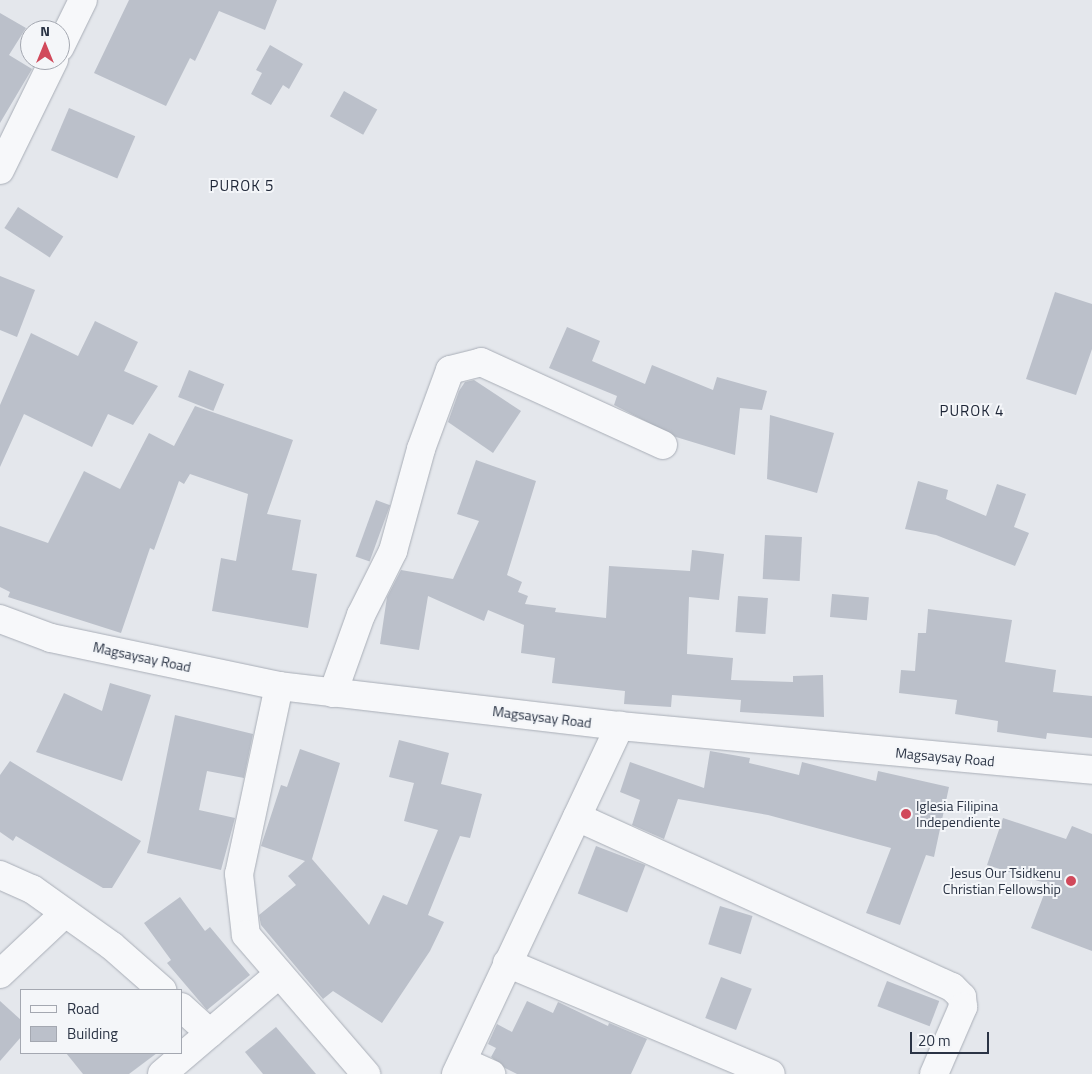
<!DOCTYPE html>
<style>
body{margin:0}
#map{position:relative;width:1092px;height:1074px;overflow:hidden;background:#e4e7ec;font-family:"Titillium Web",sans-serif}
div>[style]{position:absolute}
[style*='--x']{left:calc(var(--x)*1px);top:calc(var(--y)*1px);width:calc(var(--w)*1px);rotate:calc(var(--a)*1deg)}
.building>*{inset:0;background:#bbc0ca;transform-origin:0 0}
.roads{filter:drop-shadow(0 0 1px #a9aeb7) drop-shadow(0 0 1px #a9aeb7)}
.street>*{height:28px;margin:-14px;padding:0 14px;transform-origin:14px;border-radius:14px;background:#f7f8fa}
.dots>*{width:14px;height:14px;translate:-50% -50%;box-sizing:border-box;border:2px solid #f4f6f9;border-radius:50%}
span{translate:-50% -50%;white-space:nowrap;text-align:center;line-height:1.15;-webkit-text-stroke:4px #f4f6f9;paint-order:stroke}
.street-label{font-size:14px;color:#2b3445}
.poi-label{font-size:14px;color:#2b3445}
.left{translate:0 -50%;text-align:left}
.right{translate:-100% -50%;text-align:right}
.neighbourhood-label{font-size:15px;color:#1d2536;letter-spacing:1px}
.legend{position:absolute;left:20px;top:989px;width:162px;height:65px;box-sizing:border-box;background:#f4f6f9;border:1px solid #a4a8b1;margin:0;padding:6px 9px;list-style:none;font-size:15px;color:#2b3445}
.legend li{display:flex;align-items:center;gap:10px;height:25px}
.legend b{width:25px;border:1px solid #a4a8b1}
.north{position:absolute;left:20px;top:20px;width:50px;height:50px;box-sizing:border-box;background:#f4f6f9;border:1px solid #a4a8b1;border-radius:50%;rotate:0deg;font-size:14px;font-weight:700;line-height:20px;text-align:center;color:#2b3445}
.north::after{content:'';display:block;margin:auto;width:18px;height:22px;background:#d1495b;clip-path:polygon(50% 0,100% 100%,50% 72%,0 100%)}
.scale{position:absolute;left:910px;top:1032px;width:79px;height:22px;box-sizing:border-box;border:2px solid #2b3445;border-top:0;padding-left:6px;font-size:15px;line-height:18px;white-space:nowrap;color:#2b3445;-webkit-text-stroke:4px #f4f6f9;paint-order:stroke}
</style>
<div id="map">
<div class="building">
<i style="clip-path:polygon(129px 0,277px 0,265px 30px,219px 11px,195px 61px,190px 58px,166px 106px,94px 73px)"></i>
<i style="clip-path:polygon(0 13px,26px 28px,9px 55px,32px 69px,0 123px)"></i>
<i style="clip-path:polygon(270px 45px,303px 64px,289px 89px,283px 85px,271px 105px,251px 94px,262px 73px,256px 70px)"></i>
<i style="left:344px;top:91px;width:38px;height:29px;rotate:29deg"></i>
<i style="left:69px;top:108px;width:72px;height:46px;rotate:23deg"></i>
<i style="left:18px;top:207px;width:54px;height:25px;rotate:33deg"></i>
<i style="clip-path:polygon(0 276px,35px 290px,17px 337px,0 330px)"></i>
<i style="clip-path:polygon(1055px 292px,1092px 304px,1092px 349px,1076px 395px,1026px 379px)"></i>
<i style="clip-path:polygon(95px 321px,138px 342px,124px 371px,158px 386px,133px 425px,108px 414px,92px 447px,24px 414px,0 467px,0 405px,31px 333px,78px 356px)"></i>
<i style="clip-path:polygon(567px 327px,600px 341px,592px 361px,645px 384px,652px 365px,713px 390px,717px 377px,767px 391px,762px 410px,740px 408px,735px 455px,676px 437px,614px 405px,617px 396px,549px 368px)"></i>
<i style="left:189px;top:370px;width:38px;height:29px;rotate:22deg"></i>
<i style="clip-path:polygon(474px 380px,521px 411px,493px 453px,448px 422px,459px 391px,465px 382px)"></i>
<i style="clip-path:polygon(195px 406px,293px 440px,267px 514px,301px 520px,292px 570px,317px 574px,308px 628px,212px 611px,221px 558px,236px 561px,248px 494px,190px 474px,184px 484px,179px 481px,154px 550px,150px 548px,121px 633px,8px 597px,10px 592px,0 587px,0 526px,48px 543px,84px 471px,120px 489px,149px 433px,174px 446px)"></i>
<i style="clip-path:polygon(770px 415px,834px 433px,817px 493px,767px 479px)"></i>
<i style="clip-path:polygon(476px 460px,536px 481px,507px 575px,522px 582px,518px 592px,528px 596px,525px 604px,556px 608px,555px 612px,606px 618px,609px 566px,690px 571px,692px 550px,724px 554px,719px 600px,689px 597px,687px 654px,733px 658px,731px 680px,793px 682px,793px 676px,823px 675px,824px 717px,740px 712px,741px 700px,672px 695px,671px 707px,624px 704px,625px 691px,552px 683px,555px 658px,521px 653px,524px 625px,488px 610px,484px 621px,428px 596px,419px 650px,380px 644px,387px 597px,401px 570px,453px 579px,479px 521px,457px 514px)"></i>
<i style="clip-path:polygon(918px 481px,948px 490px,946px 499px,986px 516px,997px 484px,1026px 494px,1014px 527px,1029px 533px,1015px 566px,936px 535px,905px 529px)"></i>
<i style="left:376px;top:500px;width:15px;height:60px;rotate:20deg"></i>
<i style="left:765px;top:535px;width:37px;height:44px;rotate:3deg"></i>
<i style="left:832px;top:594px;width:37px;height:23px;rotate:5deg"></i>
<i style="left:738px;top:596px;width:30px;height:36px;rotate:4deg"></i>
<i style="clip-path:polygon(928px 609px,1012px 620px,1005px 662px,1056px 670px,1053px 692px,1092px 696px,1092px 738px,1047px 733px,1046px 739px,997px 732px,998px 721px,955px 714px,957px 700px,899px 693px,901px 670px,915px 671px,918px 633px,926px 633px)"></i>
<i style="clip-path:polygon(110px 683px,151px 695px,122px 781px,36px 752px,64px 693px,102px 711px)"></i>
<i style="clip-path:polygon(175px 715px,253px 734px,244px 778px,207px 771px,199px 810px,235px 818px,221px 870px,147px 853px)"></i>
<i style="clip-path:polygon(399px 740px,449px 753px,441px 784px,482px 794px,470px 838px,460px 836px,428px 915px,444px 922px,430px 951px,382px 1023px,333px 991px,323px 999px,261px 925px,259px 915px,296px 885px,288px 876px,305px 861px,261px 846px,281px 785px,287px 787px,300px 749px,340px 763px,312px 859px,369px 925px,383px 895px,407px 905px,438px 830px,404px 821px,414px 783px,389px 777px)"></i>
<i style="clip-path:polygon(710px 751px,750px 758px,749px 763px,799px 775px,802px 762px,876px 781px,878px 771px,949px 787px,934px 857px,926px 855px,900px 925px,866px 913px,891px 848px,768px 815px,678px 799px,664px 839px,632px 825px,640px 800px,620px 792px,630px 762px,704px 788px)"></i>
<i style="clip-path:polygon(10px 761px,141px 841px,112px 888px,103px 888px,16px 836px,13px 841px,0 832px,0 775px)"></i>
<i style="clip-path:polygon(1003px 818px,1066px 839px,1072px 826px,1092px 834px,1092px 951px,1031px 928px,1048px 884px,987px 865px)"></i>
<i style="left:596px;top:846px;width:53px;height:51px;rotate:21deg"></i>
<i style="clip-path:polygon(180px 897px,205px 931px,210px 927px,250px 975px,207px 1010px,167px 963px,171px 960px,144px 923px)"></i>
<i style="left:720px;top:906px;width:34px;height:40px;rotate:17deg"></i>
<i style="left:721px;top:977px;width:33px;height:44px;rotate:21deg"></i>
<i style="left:887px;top:981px;width:56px;height:27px;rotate:21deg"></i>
<i style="clip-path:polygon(0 1001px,21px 1020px,21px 1037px,0 1061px)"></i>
<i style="clip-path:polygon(527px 1001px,553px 1013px,558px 1002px,608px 1026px,609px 1023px,647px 1039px,631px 1074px,517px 1074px,505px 1068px,491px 1057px,496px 1048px,488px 1044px,497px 1024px,512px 1032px)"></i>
<i style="clip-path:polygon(276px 1027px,316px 1074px,263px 1074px,245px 1052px)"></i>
<i style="clip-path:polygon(66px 1053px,157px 1053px,129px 1074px,83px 1074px)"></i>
</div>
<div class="roads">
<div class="street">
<i style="--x:60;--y:47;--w:52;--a:-63.9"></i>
<i style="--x:0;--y:170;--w:123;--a:-63.9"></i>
<i style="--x:0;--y:619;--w:54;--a:20.4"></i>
<i style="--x:51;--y:638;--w:233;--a:11.9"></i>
<i style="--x:279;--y:686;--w:343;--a:6.7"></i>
<i style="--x:620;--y:726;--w:474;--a:5.3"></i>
<i style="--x:279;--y:686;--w:192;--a:102"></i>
<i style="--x:239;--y:874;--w:61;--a:83.5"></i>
<i style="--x:246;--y:935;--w:184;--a:49.2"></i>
<i style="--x:333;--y:693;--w:83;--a:-70.3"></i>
<i style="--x:361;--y:615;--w:72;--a:-63.4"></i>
<i style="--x:393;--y:551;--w:106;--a:-74.6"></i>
<i style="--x:421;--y:449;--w:84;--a:-69.8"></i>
<i style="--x:450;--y:370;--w:32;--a:-14"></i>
<i style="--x:481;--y:362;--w:200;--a:24.5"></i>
<i style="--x:577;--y:817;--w:412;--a:24.4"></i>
<i style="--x:952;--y:987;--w:14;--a:45"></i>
<i style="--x:962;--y:997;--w:10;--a:84"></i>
<i style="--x:963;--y:1007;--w:73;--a:113.4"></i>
<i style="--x:0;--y:875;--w:35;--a:24"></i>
<i style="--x:32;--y:889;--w:98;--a:35.5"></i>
<i style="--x:112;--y:946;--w:67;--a:41.3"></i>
<i style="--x:507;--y:963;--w:286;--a:22.8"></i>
<i style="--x:0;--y:974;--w:89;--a:-43.2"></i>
<i style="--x:181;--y:1007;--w:39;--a:42"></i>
<i style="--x:464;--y:1062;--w:30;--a:24"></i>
<i style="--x:162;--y:1074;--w:154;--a:-40.5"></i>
<i style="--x:456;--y:1074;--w:385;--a:-64.8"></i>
</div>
</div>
<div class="dots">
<i style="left:906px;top:814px;background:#d1495b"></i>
<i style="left:1071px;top:881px;background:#d1495b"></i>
</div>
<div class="street-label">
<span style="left:142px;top:657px;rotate:12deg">Magsaysay Road</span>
<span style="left:542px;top:717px;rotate:7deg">Magsaysay Road</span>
<span style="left:945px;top:757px;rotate:5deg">Magsaysay Road</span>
</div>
<div class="poi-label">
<span class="left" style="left:916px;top:814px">Iglesia Filipina<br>Independiente</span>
<span class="right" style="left:1061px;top:881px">Jesus Our Tsidkenu<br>Christian Fellowship</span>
</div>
<div class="neighbourhood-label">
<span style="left:242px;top:186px">PUROK 5</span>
<span style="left:972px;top:411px">PUROK 4</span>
</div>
<ul class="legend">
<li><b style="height:6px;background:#f7f8fa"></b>Road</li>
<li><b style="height:14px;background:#bbc0ca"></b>Building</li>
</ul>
<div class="north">N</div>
<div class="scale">20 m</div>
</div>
